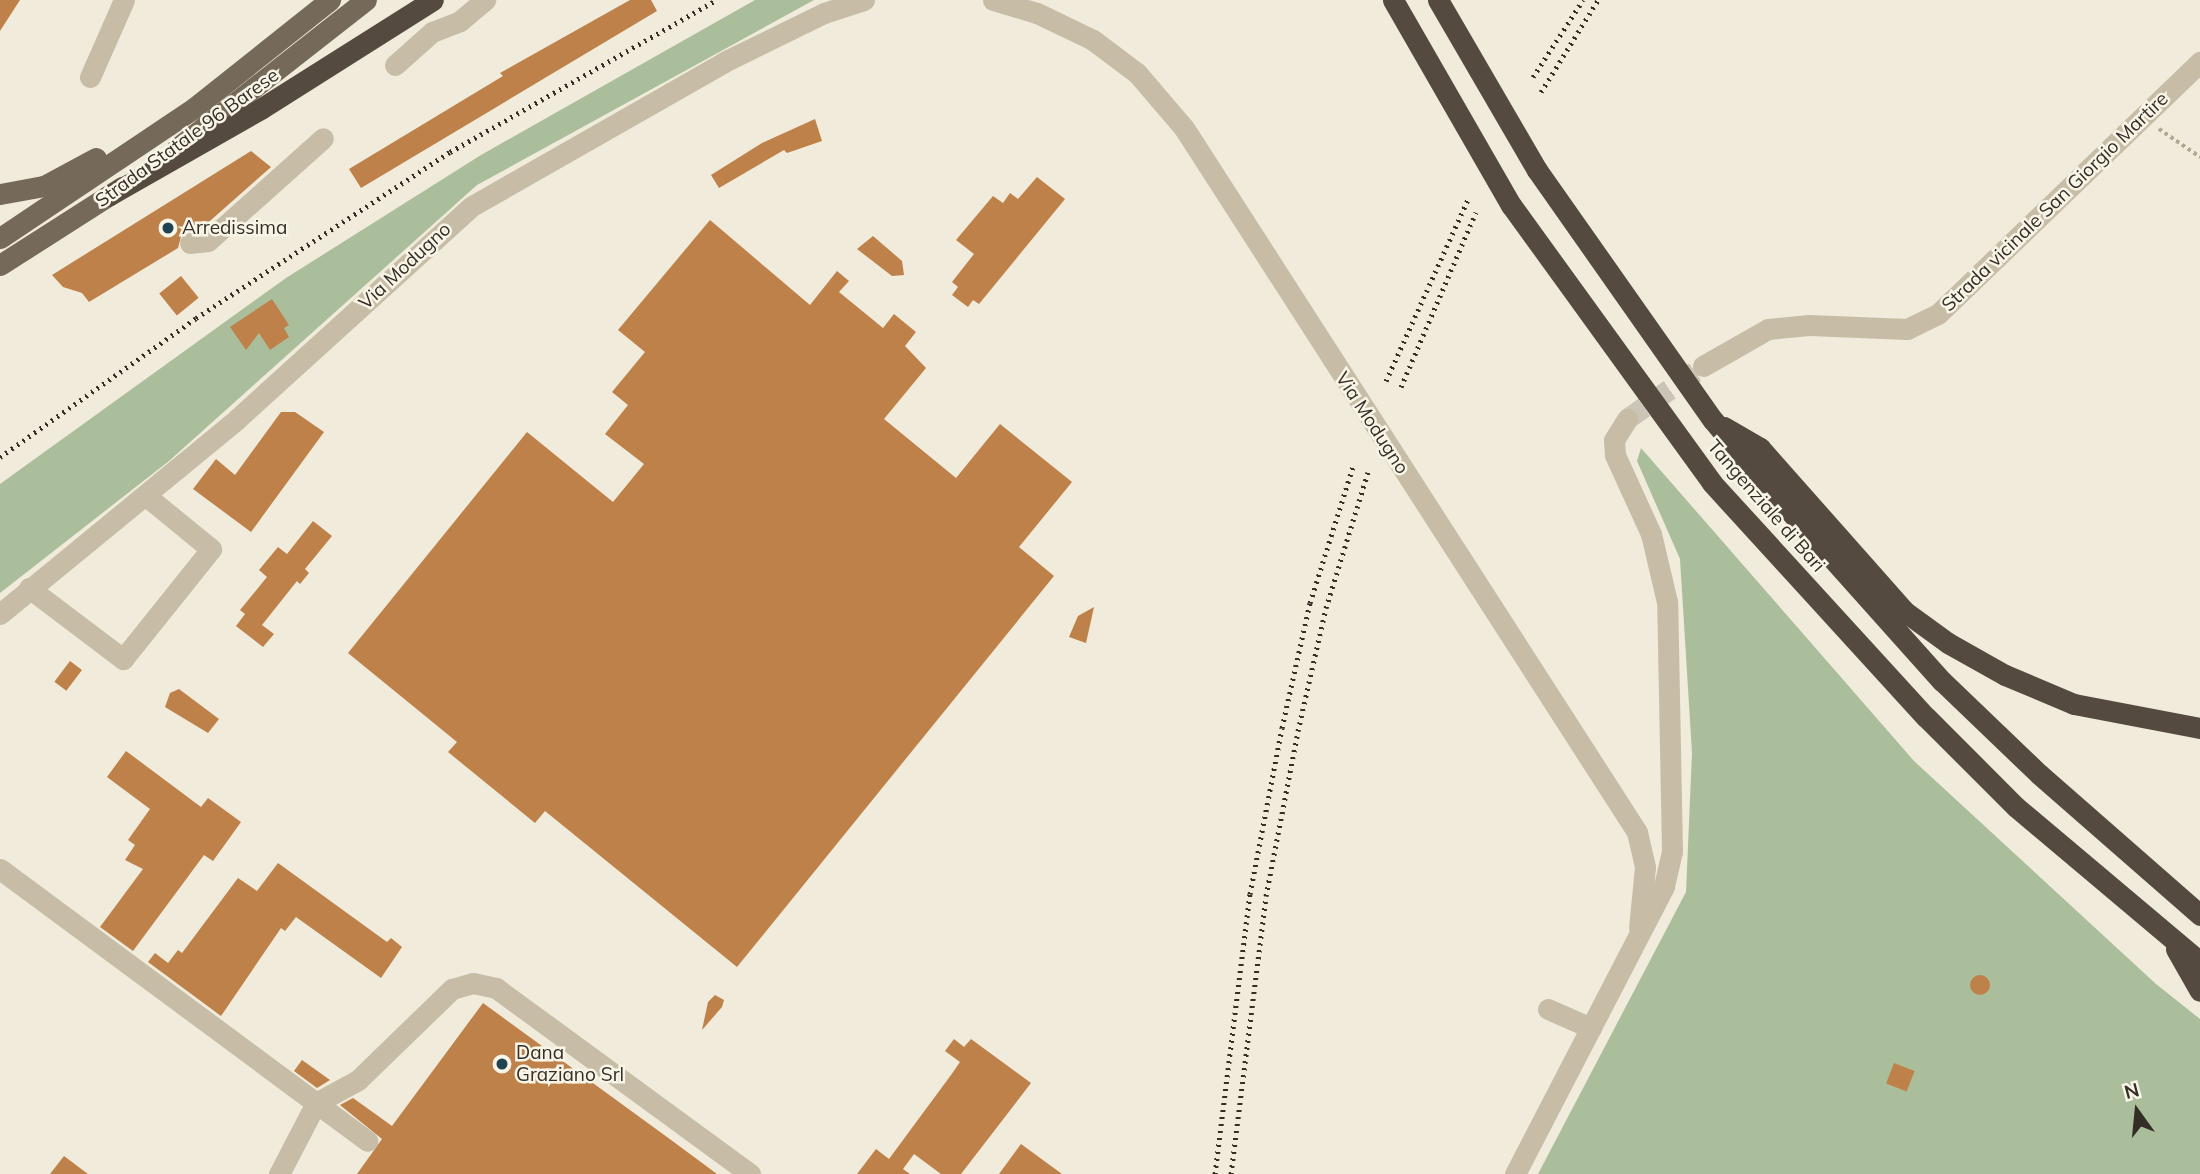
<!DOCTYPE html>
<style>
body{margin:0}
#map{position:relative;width:2200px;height:1174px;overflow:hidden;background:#f0ebda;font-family:Mulish,sans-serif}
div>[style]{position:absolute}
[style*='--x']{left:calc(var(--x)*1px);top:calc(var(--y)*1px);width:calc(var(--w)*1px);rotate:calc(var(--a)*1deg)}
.green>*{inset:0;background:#aabe9b}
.building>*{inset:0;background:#be814a;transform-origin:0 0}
.round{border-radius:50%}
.minor-tunnel>*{height:21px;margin-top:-10.5px;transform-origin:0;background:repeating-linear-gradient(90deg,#cac5b6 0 21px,transparent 0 31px)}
.path>*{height:3.5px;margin-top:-1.75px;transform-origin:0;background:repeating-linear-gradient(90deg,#b2a791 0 3.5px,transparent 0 7px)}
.minor>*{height:21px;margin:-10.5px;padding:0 10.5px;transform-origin:10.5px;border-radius:10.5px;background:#c7bda7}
.major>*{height:21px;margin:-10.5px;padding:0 10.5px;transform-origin:10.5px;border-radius:10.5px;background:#756959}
.highway>*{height:21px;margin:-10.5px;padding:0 10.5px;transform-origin:10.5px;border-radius:10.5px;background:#544a3f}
.rail>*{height:5px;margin-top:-2.5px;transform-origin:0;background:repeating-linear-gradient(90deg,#342e27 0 2px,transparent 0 7px)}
.dots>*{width:19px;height:19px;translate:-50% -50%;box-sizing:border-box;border:4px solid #f8f4e6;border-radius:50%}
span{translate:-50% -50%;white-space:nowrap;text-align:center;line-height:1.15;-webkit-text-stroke:5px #f8f4e6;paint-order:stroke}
.street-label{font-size:19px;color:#342e27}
.poi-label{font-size:19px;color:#342e27}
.left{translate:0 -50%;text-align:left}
.north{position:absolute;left:2102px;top:1076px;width:70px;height:70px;-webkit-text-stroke:5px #f8f4e6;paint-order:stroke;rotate:345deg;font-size:19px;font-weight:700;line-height:28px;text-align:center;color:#342e27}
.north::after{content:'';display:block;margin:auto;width:24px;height:32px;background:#342e27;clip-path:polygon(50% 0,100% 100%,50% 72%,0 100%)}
</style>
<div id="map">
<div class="green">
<i style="clip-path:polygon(755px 0,814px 0,477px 185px,169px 461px,0 593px,0 484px,286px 278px,481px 155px)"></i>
<i style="clip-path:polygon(1641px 448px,1914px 761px,2156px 984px,2200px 1019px,2200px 1174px,1538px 1174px,1686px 892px,1692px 753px,1680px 559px,1637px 461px)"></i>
</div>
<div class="building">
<i style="clip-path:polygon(0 0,20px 0,0 31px)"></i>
<i style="clip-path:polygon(630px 0,651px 0,657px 11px,361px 188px,349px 169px,503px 76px,500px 73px)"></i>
<i style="clip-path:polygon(815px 119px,822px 141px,787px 153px,784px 150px,719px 188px,711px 175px,762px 143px)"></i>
<i style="clip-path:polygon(251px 151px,271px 167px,202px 228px,182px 233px,178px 248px,89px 302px,82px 293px,63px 287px,52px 275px)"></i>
<i style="clip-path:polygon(1037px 177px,1065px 199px,979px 304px,973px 300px,968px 307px,952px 295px,958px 287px,952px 282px,974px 254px,956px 240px,993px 196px,1003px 203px,1010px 193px,1018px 199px)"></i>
<i style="clip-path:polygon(710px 220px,810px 305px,837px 271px,849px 281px,839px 292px,883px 328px,894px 314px,916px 332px,905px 346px,926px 368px,884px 419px,956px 478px,1000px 424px,1072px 482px,1019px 547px,1054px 576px,737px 967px,545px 811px,535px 823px,448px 752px,457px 742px,348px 653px,527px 432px,613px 502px,644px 464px,605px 434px,628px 405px,612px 392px,645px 352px,618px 330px)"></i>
<i style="clip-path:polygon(873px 236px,902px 261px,904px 275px,892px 276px,857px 249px)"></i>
<i style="left:181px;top:276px;width:28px;height:28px;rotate:51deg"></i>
<i style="clip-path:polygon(272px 299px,289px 325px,284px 328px,289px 337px,270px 350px,259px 333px,246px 350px,230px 327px)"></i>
<i style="clip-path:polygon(281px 412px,295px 412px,324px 432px,251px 532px,193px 489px,216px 459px,235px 475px)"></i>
<i style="clip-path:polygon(313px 521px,332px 536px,305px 569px,309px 573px,300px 584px,297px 581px,262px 625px,274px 634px,263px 647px,236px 626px,245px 614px,240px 610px,267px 577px,259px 570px,278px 547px,287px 554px)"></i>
<i style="clip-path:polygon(1094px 607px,1086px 643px,1069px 637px,1078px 616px)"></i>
<i style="left:70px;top:661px;width:15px;height:26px;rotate:37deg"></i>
<i style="clip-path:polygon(179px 689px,219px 719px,208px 733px,165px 707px,170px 693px)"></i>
<i style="clip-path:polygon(126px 751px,201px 807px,208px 798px,241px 822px,213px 861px,204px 855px,133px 951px,100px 927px,143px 869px,125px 860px,135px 845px,128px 840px,150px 809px,107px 777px)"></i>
<i style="clip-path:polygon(278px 863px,387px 942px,391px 938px,402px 947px,381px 978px,296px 917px,285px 931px,281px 928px,221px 1016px,148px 962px,155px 953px,168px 963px,178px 950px,182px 953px,238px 878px,257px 891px)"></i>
<i class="round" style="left:1970px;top:975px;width:20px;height:20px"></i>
<i style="clip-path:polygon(715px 995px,724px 1000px,722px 1007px,702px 1030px,708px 1002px)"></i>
<i style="clip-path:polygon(483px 1003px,667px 1137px,717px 1174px,357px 1174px,382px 1139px,340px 1105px,353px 1098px,392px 1126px)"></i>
<i style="clip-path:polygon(954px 1039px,964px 1047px,971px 1039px,1031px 1083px,961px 1174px,941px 1174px,914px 1154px,903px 1169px,910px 1174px,857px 1174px,876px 1149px,889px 1159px,951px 1075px,960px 1062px,945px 1051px)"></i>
<i style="clip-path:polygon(302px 1060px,330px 1080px,317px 1088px,294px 1071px)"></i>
<i style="left:1894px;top:1063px;width:22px;height:22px;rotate:21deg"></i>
<i style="clip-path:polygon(1021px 1144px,1062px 1174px,999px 1174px)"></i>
<i style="clip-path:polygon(64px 1156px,88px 1174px,50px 1174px)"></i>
</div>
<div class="minor-tunnel">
<i style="--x:1627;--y:419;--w:93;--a:-34.9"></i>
</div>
<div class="path">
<i style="--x:2159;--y:129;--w:50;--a:34.3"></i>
</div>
<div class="minor">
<i style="--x:993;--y:0;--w:46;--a:16.5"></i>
<i style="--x:1037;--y:13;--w:62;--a:25.7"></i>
<i style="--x:1093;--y:40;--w:55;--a:36.9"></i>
<i style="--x:1137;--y:73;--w:72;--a:49.5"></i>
<i style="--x:1184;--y:128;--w:837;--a:57.24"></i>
<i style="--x:1637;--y:832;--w:36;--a:77"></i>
<i style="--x:1645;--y:867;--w:61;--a:95.6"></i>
<i style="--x:395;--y:65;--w:50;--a:-41.7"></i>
<i style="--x:432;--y:32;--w:30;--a:-21"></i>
<i style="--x:460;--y:21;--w:33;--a:-40"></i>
<i style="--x:90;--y:77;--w:84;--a:-66.2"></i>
<i style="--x:190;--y:243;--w:18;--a:-6"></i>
<i style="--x:208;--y:241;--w:154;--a:-41.8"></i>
<i style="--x:1703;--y:366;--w:75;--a:-29.6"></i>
<i style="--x:1768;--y:329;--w:41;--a:-5.6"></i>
<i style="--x:1809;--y:325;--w:98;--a:2.3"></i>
<i style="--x:1907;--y:329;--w:34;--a:-26"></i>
<i style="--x:1938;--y:314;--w:364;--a:-43.9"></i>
<i style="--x:29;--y:588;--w:118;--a:37.1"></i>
<i style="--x:123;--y:659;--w:141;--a:-51.3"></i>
<i style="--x:211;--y:549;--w:85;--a:-140.7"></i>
<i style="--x:0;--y:614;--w:307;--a:-39.4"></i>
<i style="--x:237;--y:419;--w:317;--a:-42.2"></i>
<i style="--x:472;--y:206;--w:290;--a:-29.7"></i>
<i style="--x:724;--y:62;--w:111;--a:-26.1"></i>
<i style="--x:824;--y:13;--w:42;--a:-18"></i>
<i style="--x:0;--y:869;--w:457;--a:36.5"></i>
<i style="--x:1548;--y:1009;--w:47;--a:23.8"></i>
<i style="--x:279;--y:1174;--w:80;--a:-62.5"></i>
<i style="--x:316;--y:1103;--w:48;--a:-28.7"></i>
<i style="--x:358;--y:1080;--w:131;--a:-44.1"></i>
<i style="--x:452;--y:989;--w:22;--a:-16"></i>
<i style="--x:473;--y:983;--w:24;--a:12"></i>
<i style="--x:496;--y:988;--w:315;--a:36.2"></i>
<i style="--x:1515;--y:1174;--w:324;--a:-62.6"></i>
<i style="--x:1664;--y:886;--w:35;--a:-77"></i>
<i style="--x:1672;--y:852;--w:250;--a:-91.1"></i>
<i style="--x:1667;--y:602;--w:70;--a:-103.2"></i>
<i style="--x:1651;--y:534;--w:87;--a:-114.5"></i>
<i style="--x:1615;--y:455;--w:15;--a:-94"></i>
<i style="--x:1614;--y:440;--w:25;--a:-58"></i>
</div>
<div class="major">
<i style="--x:177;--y:148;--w:240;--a:-38.1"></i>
<i style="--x:0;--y:194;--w:45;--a:-10.3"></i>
<i style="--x:44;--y:186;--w:59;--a:-28.3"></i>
<i style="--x:0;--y:238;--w:234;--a:-33.8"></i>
<i style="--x:194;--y:108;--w:174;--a:-38.5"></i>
<i style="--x:0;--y:265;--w:145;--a:-32.6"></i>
</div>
<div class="highway">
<i style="--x:1393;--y:0;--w:237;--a:60.1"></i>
<i style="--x:1511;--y:205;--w:343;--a:54.1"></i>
<i style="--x:1712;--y:483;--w:317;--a:47.6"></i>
<i style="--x:1926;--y:717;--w:127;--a:45"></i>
<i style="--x:2016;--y:807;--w:241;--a:40.1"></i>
<i style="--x:1438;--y:0;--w:197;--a:59.8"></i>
<i style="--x:1537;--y:170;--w:306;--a:54.9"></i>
<i style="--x:1713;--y:420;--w:77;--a:50.8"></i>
<i style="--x:1762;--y:480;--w:270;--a:48.2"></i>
<i style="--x:1942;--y:681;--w:134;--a:43.8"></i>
<i style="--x:2039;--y:774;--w:214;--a:41.2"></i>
<i style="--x:108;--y:196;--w:177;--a:-29.7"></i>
<i style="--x:262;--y:108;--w:202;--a:-32.3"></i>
<i style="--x:1724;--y:427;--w:42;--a:30.3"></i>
<i style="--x:1760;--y:448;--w:217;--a:48.5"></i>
<i style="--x:1904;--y:611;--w:54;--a:36"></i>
<i style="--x:1948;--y:643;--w:65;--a:29.3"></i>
<i style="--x:2005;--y:675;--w:75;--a:22.8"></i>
<i style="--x:2074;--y:704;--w:128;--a:10.8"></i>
<i style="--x:2176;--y:949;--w:48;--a:60.3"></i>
</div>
<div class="rail">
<i style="--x:1533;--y:77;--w:92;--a:-57"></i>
<i style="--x:1541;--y:92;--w:108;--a:-58.2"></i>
<i style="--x:1386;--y:381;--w:200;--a:-65.7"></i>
<i style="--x:1401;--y:387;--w:190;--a:-66.8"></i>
<i style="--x:0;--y:457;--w:240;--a:-35.3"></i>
<i style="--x:196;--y:318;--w:303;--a:-33.2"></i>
<i style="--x:450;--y:152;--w:307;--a:-29.7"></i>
<i style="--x:1215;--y:1174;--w:282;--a:-82.9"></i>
<i style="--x:1250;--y:894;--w:169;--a:-79.1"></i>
<i style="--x:1282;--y:728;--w:128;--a:-77.4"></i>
<i style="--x:1310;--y:603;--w:143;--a:-72.5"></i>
<i style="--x:1231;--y:1174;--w:280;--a:-82.8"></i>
<i style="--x:1266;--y:896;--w:168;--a:-79"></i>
<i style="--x:1298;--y:731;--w:126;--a:-77.2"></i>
<i style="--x:1326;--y:608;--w:142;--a:-72.8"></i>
</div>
<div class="dots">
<i style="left:168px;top:228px;background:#1f4352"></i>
<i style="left:502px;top:1064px;background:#1f4352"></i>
</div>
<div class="street-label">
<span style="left:187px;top:138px;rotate:-36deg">Strada Statale 96 Barese</span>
<span style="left:2055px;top:202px;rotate:-44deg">Strada vicinale San Giorgio Martire</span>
<span style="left:405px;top:266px;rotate:-43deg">Via Modugno</span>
<span style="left:1372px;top:423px;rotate:57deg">Via Modugno</span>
<span style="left:1766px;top:506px;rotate:49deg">Tangenziale di Bari</span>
</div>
<div class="poi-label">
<span class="left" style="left:182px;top:228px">Arredissima</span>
<span class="left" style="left:516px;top:1064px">Dana<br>Graziano Srl</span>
</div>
<div class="north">N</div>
</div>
